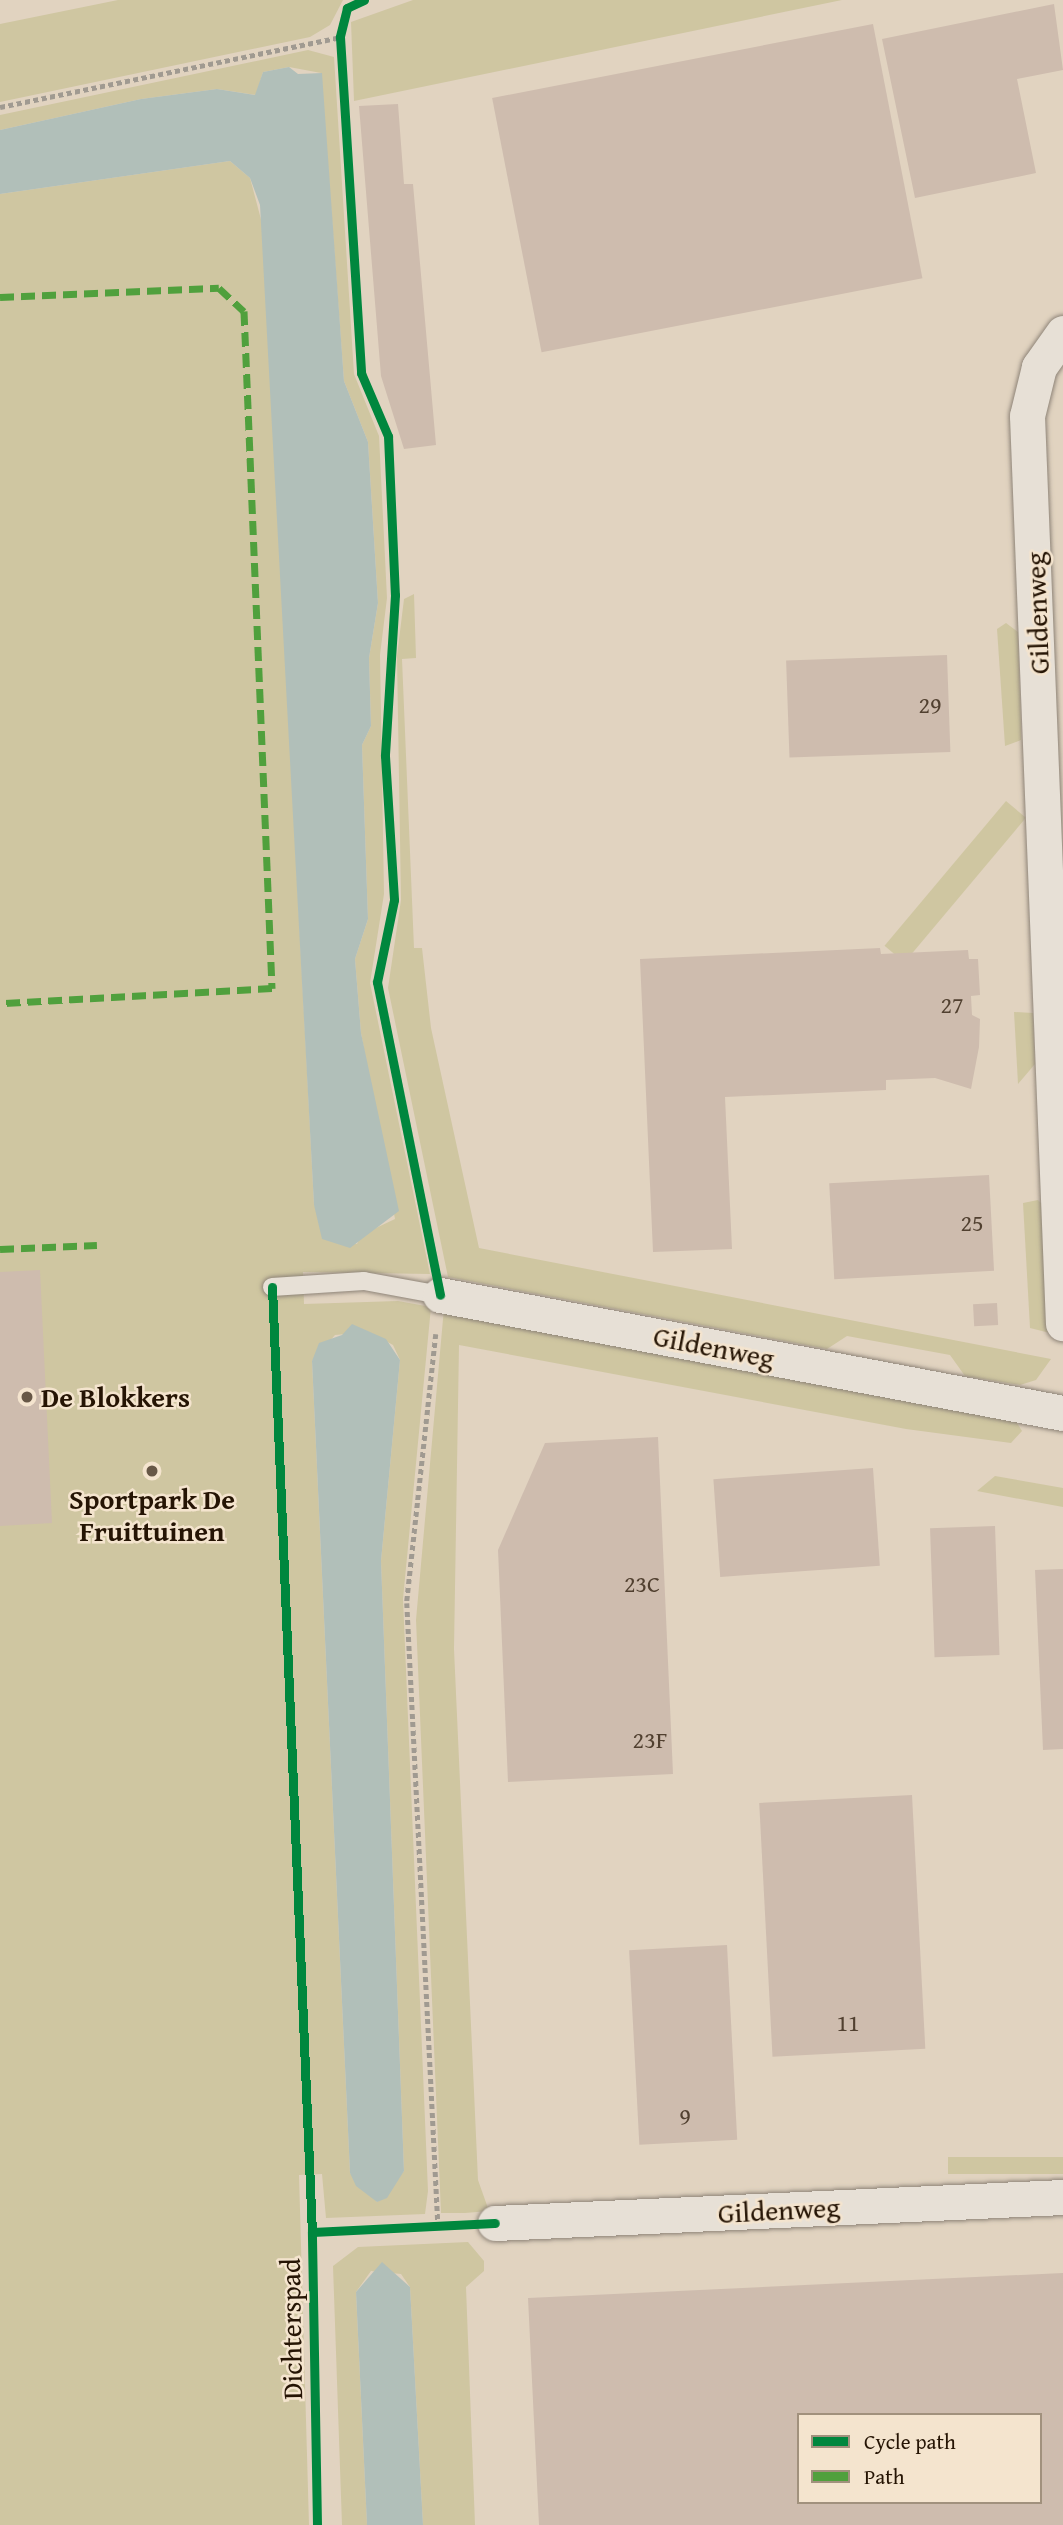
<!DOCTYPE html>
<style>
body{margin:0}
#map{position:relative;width:1063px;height:2525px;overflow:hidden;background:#e1d3c0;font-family:"Gentium Book Plus",serif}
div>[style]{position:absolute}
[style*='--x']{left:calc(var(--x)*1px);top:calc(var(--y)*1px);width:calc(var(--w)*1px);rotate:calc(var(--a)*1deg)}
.green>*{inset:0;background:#cfc6a1;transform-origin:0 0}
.water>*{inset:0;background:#b1bfb9}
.building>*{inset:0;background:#cebcae;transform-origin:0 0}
.path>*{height:4.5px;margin-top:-2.25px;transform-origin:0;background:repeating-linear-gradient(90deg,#a09a91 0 5px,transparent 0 8.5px)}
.roads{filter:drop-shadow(0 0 2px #8e8478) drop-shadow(0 0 2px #8e8478)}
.service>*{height:18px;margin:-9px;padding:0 9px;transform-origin:9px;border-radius:9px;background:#e7e0d6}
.minor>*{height:35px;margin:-17.5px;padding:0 17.5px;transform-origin:17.5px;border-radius:17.5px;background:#e7e0d6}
.quiet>*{height:7px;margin-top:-3.5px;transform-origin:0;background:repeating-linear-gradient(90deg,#50a03d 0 14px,transparent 0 21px)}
.cycleway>*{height:9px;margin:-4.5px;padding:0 4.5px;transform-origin:4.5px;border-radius:4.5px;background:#00873e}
.dots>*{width:19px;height:19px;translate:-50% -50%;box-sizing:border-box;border:4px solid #f4e4ce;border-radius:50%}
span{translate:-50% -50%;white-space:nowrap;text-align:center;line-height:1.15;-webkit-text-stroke:5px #f4e4ce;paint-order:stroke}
.number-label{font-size:24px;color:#514030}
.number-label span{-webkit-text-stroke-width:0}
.street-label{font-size:28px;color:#251404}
.poi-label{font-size:28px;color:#251404;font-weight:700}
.left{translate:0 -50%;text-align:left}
.legend{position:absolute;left:797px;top:2413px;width:245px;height:91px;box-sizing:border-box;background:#f4e4ce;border:2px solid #a1917d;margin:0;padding:9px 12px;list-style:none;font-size:21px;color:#251404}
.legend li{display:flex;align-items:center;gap:14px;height:35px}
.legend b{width:35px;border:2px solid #a1917d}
</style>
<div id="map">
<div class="green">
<i style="clip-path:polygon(118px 0,343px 0,330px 25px,310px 37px,0 102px,0 24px)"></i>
<i style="clip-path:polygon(413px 0,842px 0,354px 101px,351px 22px)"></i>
<i style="clip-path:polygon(evenodd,308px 50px,334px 57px,354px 374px,379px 436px,387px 598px,380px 655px,384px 894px,370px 983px,430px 1274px,303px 1272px,304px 1304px,398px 1301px,431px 1307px,403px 1599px,428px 2191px,425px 2214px,326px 2218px,322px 2174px,299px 2175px,309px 2525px,0 2525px,0 194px,230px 161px,250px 178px,263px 227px,314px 1205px,341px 1240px,357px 1244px,361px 1235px,395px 1219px,361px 1033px,355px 959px,368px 919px,362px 745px,371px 726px,369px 658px,378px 603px,368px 442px,344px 381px,321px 73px,289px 67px,263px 72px,256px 95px,217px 89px,141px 99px,0 130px,0 115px,308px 50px,369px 1332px,393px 1345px,400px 1360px,381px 1561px,404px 2171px,377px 2202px,350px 2173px,312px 1361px,335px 1335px,369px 1332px)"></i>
<i style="clip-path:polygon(414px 594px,416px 658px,402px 659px,414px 948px,422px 948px,431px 1028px,479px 1248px,1051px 1359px,1036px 1380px,1020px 1385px,965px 1376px,950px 1355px,847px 1336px,827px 1349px,448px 1277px,388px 988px,401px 900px,397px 656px,404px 599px)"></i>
<i style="clip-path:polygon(1006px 623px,1018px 632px,1021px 729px,1021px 740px,1005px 746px,997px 629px)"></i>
<i style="left:1006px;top:801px;width:26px;height:189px;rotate:40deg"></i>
<i style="clip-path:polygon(1014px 1012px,1033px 1013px,1035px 1064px,1018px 1084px)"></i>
<i style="clip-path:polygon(1038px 1200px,1043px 1205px,1050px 1333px,1030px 1328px,1023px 1203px)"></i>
<i style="clip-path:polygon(444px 1308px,1014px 1418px,1022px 1431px,1011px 1443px,906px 1429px,459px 1345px,454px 1649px,478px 2180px,489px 2211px,465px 2213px,441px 2213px,416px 1620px)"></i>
<i style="clip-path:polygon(995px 1476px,1063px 1488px,1063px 1507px,977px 1491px)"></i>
<i style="left:1063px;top:2157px;width:17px;height:115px;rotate:90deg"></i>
<i style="clip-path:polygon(468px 2242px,484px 2261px,484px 2271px,466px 2287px,475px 2525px,423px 2525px,410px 2287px,401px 2274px,371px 2271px,356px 2292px,367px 2525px,342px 2525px,333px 2266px,358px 2247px)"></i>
</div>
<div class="water">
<i style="clip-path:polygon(289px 67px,298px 74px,322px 73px,344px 381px,368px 442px,378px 603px,369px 658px,371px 726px,362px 745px,368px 919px,355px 959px,361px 1033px,399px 1211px,350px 1248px,322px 1239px,314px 1205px,260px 205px,250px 178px,230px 161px,0 194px,0 130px,141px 99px,217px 89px,255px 95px,263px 72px)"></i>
<i style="clip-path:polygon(352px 1324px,386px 1339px,400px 1360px,381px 1561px,404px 2171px,387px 2198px,377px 2202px,356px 2186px,350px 2173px,312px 1361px,319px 1343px,342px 1335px)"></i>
<i style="clip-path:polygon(382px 2262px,410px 2287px,423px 2525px,367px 2525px,356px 2292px)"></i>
</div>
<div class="building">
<i style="clip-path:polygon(1054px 4px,1063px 70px,1017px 79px,1036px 173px,915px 198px,882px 39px)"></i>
<i style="left:873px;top:24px;width:259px;height:388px;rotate:79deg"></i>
<i style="clip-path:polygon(398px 104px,404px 184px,413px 184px,436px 445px,404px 449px,381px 376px,359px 106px)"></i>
<i style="left:947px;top:655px;width:97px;height:161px;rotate:88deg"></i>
<i style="clip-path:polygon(880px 948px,881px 954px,968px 950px,969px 959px,978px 959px,980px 995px,971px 996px,972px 1015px,980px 1019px,979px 1047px,971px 1089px,935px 1078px,886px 1080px,886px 1090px,725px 1097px,732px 1249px,653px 1252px,640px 959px)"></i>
<i style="left:989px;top:1175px;width:96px;height:160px;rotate:87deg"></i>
<i style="clip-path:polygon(40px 1270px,52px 1523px,0 1526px,0 1272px)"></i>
<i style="left:997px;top:1303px;width:22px;height:24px;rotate:87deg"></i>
<i style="clip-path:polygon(658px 1437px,673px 1774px,508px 1782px,498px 1550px,545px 1443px)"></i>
<i style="left:873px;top:1468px;width:98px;height:160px;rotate:86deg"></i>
<i style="left:995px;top:1526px;width:129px;height:65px;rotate:88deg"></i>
<i style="clip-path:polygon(1063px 1569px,1063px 1749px,1043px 1750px,1035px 1570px)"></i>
<i style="left:912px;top:1795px;width:254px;height:153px;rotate:87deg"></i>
<i style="left:727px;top:1945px;width:195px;height:98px;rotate:87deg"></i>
<i style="clip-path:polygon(evenodd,1063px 2273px,1063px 2525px,539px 2525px,528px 2298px,1063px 2273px,799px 2415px,1040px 2415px,1040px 2502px,799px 2502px,799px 2415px)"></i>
</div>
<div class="path">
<i style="--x:0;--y:107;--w:347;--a:-11.6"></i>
<i style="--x:436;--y:1334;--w:271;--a:96.2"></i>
<i style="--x:407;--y:1603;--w:622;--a:87.14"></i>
</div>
<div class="roads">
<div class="service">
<i style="--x:272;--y:1287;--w:92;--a:-3.7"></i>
<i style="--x:364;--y:1281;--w:77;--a:10.4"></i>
</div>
<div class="minor">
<i style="--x:1063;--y:333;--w:42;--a:125.2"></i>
<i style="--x:1039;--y:367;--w:50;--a:103.8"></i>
<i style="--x:1027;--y:416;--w:908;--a:87.73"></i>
<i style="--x:440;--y:1295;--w:634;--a:10.73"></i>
<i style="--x:495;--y:2223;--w:569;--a:-2.62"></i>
</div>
</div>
<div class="quiet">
<i style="--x:0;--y:297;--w:219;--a:-2.4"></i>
<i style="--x:219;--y:288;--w:34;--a:43"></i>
<i style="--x:244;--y:311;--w:678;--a:87.63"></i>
<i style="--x:272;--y:988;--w:272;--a:176.8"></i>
<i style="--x:0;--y:1249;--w:97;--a:-2.4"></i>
</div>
<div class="cycleway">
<i style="--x:364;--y:0;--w:19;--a:155"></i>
<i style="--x:347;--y:8;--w:30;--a:104"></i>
<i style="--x:340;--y:37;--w:337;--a:86.4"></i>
<i style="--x:361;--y:373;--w:69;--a:66.8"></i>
<i style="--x:388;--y:436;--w:159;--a:87.5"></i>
<i style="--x:395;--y:595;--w:161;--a:93.6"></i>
<i style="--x:385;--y:756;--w:144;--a:86.4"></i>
<i style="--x:394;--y:900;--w:84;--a:101.7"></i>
<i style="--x:377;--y:982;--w:319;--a:78.6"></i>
<i style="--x:272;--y:1287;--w:946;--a:87.58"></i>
<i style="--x:317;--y:2525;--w:293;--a:-91"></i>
<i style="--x:312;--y:2232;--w:183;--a:-2.8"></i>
</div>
<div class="dots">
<i style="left:27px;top:1397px;background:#675746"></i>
<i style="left:152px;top:1471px;background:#675746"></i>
</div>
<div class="number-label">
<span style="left:930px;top:705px">29</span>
<span style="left:952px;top:1005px">27</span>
<span style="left:972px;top:1223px">25</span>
<span style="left:642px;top:1584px">23C</span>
<span style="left:650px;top:1740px">23F</span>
<span style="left:848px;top:2023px">11</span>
<span style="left:685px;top:2116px">9</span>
</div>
<div class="street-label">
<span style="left:1037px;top:613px;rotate:-92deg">Gildenweg</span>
<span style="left:714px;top:1347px;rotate:11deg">Gildenweg</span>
<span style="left:779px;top:2210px;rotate:-3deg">Gildenweg</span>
<span style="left:291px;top:2329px;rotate:-91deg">Dichterspad</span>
</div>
<div class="poi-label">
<span class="left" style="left:41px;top:1397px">De Blokkers</span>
<span style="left:152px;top:1515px">Sportpark De<br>Fruittuinen</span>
</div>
<ul class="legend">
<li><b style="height:9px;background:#00873e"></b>Cycle path</li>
<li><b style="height:9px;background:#50a03d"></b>Path</li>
</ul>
</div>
